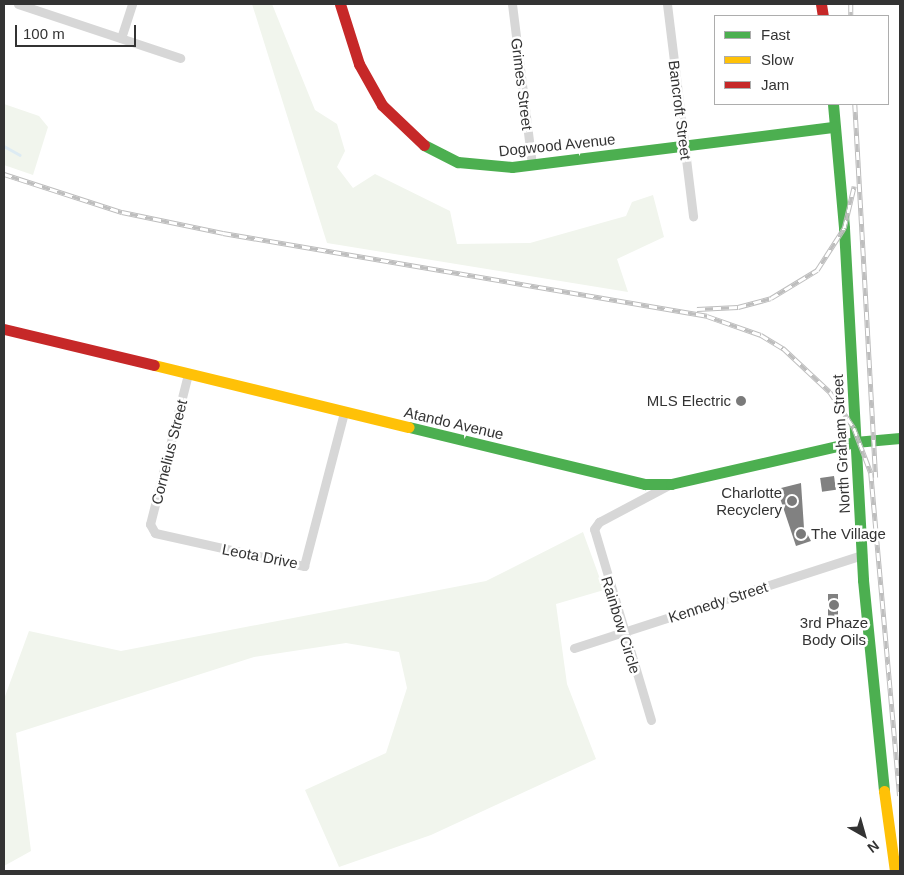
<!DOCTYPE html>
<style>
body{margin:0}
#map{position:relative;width:904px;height:875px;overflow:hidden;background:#fff;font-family:Arial,sans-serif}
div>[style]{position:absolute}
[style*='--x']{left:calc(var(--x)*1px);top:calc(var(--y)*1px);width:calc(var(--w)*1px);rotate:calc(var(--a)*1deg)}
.green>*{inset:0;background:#f1f5ed}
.stream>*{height:2.5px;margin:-1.25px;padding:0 1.25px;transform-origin:1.25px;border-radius:1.25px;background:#ddebf3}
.building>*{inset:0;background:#818181;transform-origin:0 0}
.street>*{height:9px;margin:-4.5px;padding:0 4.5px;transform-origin:4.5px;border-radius:4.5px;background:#d7d7d7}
.fast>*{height:11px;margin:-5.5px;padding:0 5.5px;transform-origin:5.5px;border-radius:5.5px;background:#4caf50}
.slow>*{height:11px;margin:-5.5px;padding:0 5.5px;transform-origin:5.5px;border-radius:5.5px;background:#ffc107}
.jam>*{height:11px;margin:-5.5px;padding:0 5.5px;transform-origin:5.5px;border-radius:5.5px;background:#c62828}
.rail>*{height:4.5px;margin-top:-2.25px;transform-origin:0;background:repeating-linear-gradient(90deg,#fff 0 8px,#bebebe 0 16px);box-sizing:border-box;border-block:1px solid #bebebe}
.dots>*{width:14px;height:14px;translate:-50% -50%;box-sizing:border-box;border:2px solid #fff;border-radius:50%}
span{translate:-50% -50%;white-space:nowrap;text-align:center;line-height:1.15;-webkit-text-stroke:5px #fff;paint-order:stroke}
.street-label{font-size:15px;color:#333}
.poi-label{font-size:15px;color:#333}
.right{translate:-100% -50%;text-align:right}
.left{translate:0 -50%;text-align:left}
.frame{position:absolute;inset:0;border:5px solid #333;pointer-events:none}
.legend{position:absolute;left:714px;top:15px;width:175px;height:90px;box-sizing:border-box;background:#fff;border:1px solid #adadad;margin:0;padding:6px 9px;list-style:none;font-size:15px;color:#333}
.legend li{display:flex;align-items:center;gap:10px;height:25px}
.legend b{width:25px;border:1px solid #adadad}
.north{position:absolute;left:839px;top:810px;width:50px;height:50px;-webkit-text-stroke:4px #fff;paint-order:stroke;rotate:142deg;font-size:14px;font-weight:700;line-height:20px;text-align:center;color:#333}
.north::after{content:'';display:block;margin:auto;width:18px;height:22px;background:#333;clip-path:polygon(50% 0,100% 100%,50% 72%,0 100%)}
.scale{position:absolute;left:15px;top:25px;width:121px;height:22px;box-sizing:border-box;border:2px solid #333;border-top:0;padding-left:6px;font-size:15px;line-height:18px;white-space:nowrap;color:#333;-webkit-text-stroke:4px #fff;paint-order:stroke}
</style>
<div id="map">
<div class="green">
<i style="clip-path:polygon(252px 4px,272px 4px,315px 110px,337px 124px,345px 151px,337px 167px,353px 188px,375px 174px,450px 211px,457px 244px,530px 243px,626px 216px,632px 202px,653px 195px,664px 237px,617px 259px,628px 292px,327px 243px)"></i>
<i style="clip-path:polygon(4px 104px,39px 116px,48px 127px,33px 175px,4px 165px)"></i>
<i style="clip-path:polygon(583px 532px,604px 590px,556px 604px,567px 684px,596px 759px,431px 835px,339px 867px,305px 790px,386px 753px,407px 688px,399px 652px,346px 643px,254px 657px,16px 733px,31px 851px,4px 866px,4px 699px,29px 631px,121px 651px,486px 581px)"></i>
</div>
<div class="stream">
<i style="--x:4;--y:146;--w:18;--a:29"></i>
</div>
<div class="building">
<i style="left:834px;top:476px;width:14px;height:14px;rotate:82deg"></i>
<i style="clip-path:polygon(801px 483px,804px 528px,811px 541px,796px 546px,777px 489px)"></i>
<i style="left:828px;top:594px;width:10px;height:23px"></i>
</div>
<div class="street">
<i style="--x:18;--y:4;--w:171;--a:18.4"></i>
<i style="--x:512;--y:4;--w:161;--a:82.9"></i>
<i style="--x:667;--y:4;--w:214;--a:83"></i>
<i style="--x:121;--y:38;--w:36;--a:-72"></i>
<i style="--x:188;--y:374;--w:155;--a:104.2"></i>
<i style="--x:150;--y:524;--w:10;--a:61"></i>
<i style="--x:155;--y:533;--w:153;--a:12.5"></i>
<i style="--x:304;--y:566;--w:159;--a:-75.4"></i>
<i style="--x:574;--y:648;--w:303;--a:-17.9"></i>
<i style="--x:651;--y:720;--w:199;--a:-106.6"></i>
<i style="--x:594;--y:529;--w:9;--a:-54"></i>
<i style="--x:599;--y:522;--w:79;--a:-27.9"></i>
</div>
<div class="fast">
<i style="--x:833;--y:104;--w:124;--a:84.9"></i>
<i style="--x:844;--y:228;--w:353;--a:86.9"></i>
<i style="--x:863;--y:580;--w:212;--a:84.3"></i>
<i style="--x:424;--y:145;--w:38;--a:27"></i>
<i style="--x:458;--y:162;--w:54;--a:5.3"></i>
<i style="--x:512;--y:167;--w:325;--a:-7.1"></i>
<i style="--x:409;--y:427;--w:243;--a:13.6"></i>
<i style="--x:645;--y:484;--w:26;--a:0"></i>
<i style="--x:671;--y:484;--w:189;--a:-12.9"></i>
<i style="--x:855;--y:442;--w:45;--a:-5.1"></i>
</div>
<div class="slow">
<i style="--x:154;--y:365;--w:262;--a:13.7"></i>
<i style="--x:884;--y:791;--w:81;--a:82.2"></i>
</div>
<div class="jam">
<i style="--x:340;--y:4;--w:63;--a:72.4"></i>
<i style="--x:359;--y:64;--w:47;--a:60.7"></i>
<i style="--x:382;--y:105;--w:58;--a:43.6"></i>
<i style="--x:821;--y:4;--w:12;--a:81"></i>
<i style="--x:4;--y:329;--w:154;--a:13.5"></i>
</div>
<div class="rail">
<i style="--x:851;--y:4;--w:12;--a:90"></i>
<i style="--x:855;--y:104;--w:374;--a:86.8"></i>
<i style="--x:4;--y:174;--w:124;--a:17.9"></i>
<i style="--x:122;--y:212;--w:103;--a:11.7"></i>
<i style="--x:223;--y:233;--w:491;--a:9.7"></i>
<i style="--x:707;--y:316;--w:57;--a:19.4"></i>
<i style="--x:761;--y:335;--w:26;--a:31"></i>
<i style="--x:783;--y:348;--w:64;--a:43.1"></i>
<i style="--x:830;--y:392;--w:43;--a:56.3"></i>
<i style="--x:854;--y:428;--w:48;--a:69.3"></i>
<i style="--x:871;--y:473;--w:324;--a:84.9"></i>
<i style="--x:697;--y:309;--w:41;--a:-2.8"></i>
<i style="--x:738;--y:307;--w:34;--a:-15"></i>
<i style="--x:771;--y:298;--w:54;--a:-31.3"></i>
<i style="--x:817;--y:270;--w:50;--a:-57.3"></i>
<i style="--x:844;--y:228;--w:43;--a:-76.6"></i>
</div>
<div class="dots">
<i style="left:741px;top:401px;background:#7a7a7a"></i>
<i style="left:792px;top:501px;background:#7a7a7a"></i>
<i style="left:801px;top:534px;background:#7a7a7a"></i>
<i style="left:834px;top:605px;background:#7a7a7a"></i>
</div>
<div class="street-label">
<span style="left:522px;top:84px;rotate:83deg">Grimes Street</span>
<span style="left:680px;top:110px;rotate:83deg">Bancroft Street</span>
<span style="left:557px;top:145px;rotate:-6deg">Dogwood Avenue</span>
<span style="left:454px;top:423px;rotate:13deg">Atando Avenue</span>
<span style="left:841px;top:444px;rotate:-93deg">North Graham Street</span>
<span style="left:169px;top:452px;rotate:-76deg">Cornelius Street</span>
<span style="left:260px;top:556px;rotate:11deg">Leota Drive</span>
<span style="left:718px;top:602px;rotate:-18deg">Kennedy Street</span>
<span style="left:621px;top:625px;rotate:73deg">Rainbow Circle</span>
</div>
<div class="poi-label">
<span class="right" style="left:731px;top:401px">MLS Electric</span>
<span class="right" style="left:782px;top:501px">Charlotte<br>Recyclery</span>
<span class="left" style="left:811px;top:534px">The Village</span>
<span style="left:834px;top:631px">3rd Phaze<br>Body Oils</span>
</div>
<div class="frame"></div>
<ul class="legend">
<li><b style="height:6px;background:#4caf50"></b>Fast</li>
<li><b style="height:6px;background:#ffc107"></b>Slow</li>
<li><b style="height:6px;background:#c62828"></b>Jam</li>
</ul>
<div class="north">N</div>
<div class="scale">100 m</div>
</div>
